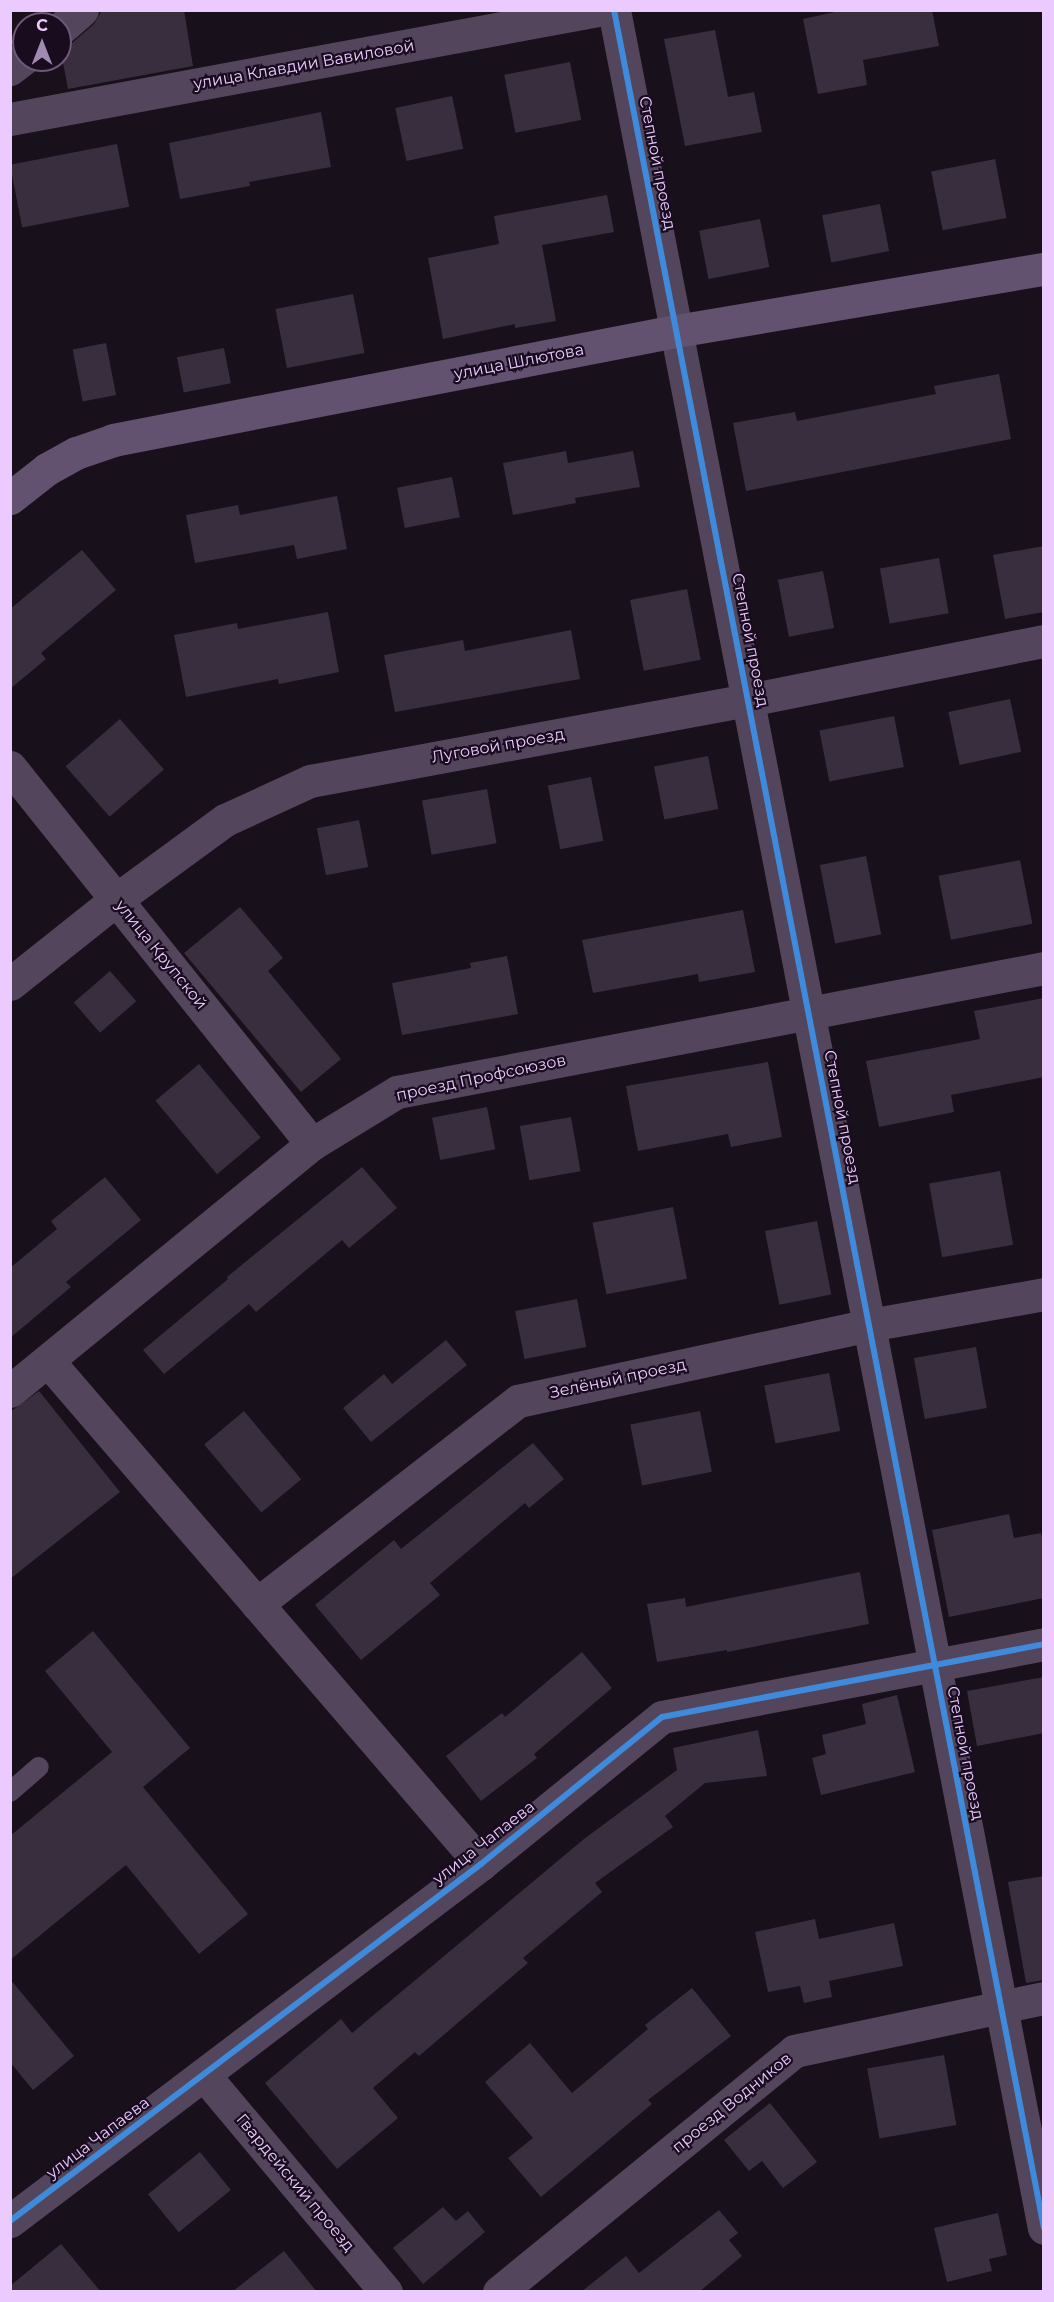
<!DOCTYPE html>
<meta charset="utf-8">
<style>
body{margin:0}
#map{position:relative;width:1054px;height:2302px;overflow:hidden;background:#18101b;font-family:Montserrat,sans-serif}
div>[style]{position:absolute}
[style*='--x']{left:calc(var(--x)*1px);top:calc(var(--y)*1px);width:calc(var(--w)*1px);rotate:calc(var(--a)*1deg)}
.building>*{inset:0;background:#392e3e;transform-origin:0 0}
.lane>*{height:20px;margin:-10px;padding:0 10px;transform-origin:10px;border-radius:10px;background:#52455c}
.street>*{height:33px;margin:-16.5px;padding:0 16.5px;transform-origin:16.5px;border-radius:16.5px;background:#52455c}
.secondary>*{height:33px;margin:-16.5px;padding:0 16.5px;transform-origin:16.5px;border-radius:16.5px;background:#62516f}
.cycleway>*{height:6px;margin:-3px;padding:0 3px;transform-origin:3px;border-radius:3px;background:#408adc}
span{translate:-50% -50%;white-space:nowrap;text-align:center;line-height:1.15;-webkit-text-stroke:4.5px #190c1f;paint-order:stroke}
.street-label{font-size:16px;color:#ebcbff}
.frame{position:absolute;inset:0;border:12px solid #ebcbff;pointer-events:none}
.north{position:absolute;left:12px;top:12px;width:60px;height:60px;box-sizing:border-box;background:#190c1f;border:2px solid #6d5879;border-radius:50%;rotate:0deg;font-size:16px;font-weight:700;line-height:24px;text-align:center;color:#ebcbff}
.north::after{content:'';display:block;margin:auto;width:21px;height:27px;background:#a18aaf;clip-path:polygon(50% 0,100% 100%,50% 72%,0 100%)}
</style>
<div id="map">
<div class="building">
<i style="clip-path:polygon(102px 10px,184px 10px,193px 66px,68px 89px,60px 47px,72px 43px,94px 24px)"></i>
<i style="clip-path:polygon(844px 10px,932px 10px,939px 46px,863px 60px,867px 85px,818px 94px,803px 19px)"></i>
<i style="clip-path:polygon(715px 30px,728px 97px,754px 92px,762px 132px,685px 146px,664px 39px)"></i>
<i style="left:570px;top:62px;width:59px;height:67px;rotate:79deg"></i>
<i style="left:452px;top:96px;width:54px;height:58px;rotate:78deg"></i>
<i style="clip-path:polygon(321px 112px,331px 167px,249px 182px,250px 186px,180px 199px,169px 143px)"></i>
<i style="left:117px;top:144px;width:64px;height:109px;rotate:79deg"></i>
<i style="left:995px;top:159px;width:60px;height:65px;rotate:79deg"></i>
<i style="clip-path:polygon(607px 195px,614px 232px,542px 245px,556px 321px,515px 328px,515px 324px,443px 339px,428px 258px,499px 244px,494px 216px)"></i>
<i style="left:880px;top:204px;width:48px;height:59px;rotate:79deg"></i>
<i style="left:760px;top:219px;width:49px;height:62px;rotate:79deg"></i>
<i style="left:353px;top:294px;width:60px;height:79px;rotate:79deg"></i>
<i style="left:106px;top:343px;width:53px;height:34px;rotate:79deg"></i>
<i style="left:224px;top:348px;width:36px;height:48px;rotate:79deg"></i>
<i style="clip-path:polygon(999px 374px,1011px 439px,746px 491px,733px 423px,795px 412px,797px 421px,936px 394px,934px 386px)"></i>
<i style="clip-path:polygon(566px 451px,568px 463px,633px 451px,640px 487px,575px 498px,576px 503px,513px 515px,503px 463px)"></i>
<i style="left:452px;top:477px;width:41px;height:56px;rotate:79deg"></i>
<i style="clip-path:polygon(337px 496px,347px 549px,297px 559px,294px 545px,195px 563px,186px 515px,238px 505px,240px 515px)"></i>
<i style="clip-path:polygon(1044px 546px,1044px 612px,1005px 619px,993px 555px)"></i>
<i style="clip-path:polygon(82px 550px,116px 590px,41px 653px,46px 659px,10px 689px,10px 609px)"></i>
<i style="left:939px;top:558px;width:56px;height:60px;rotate:80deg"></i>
<i style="left:823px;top:571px;width:58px;height:46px;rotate:79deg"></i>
<i style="left:687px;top:589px;width:72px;height:58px;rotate:79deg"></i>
<i style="clip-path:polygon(328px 612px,339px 672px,279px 684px,278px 679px,186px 697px,174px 635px,237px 623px,238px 629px)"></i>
<i style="clip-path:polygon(571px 630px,580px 679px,395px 712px,384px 655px,463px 640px,465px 651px)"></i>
<i style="left:1010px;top:699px;width:54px;height:63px;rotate:78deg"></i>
<i style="left:894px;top:716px;width:52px;height:76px;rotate:79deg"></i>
<i style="left:120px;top:719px;width:67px;height:72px;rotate:49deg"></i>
<i style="left:708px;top:756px;width:54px;height:55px;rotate:79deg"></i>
<i style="left:591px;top:777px;width:65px;height:44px;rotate:79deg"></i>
<i style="left:487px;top:789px;width:55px;height:66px;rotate:80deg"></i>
<i style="left:359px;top:820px;width:48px;height:43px;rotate:79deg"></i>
<i style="left:866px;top:856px;width:80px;height:47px;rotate:79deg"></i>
<i style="left:1020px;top:860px;width:65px;height:83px;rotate:79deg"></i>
<i style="clip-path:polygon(240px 907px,283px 958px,268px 971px,341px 1059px,301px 1092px,184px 953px)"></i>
<i style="clip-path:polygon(743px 910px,755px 972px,699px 982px,698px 974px,593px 993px,582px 940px)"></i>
<i style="clip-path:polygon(507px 956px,518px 1014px,402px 1035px,392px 983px,471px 968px,470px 963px)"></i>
<i style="left:110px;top:971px;width:40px;height:48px;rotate:49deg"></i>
<i style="clip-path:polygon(1044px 998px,1044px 1077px,951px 1095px,954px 1112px,879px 1127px,866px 1061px,980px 1039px,974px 1011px)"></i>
<i style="clip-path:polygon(768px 1062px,782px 1137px,731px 1147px,728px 1134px,638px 1151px,626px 1086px)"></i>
<i style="left:199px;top:1064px;width:96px;height:57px;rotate:50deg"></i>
<i style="left:487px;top:1107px;width:43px;height:56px;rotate:79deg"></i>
<i style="left:571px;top:1117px;width:55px;height:52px;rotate:80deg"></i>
<i style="clip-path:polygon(362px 1167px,397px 1208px,349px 1248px,342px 1240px,256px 1312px,249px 1304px,164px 1374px,143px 1350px,228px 1279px,227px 1277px)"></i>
<i style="left:1000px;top:1171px;width:75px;height:72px;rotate:80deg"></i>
<i style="clip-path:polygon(105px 1177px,141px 1220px,66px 1282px,71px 1287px,10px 1338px,10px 1268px,57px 1229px,51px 1221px)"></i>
<i style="left:673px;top:1207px;width:73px;height:82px;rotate:79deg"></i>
<i style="left:817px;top:1221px;width:75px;height:53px;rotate:79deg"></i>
<i style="left:577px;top:1299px;width:49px;height:63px;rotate:79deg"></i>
<i style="clip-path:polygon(446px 1340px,467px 1365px,371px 1442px,343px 1408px,384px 1374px,392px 1384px)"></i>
<i style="left:976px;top:1347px;width:62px;height:63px;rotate:80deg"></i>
<i style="left:829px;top:1373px;width:59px;height:66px;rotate:79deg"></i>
<i style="clip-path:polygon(39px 1391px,120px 1492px,10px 1579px,10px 1412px)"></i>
<i style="left:244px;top:1411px;width:89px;height:52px;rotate:50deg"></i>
<i style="left:700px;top:1411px;width:62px;height:71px;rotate:79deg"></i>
<i style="clip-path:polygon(533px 1443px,564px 1479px,529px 1508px,525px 1503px,430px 1583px,440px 1595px,361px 1660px,315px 1605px,394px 1540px,401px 1549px)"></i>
<i style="clip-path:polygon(1009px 1514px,1014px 1538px,1041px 1533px,1044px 1547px,1044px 1598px,949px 1617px,932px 1530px)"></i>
<i style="clip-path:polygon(860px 1572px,869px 1624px,727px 1652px,727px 1650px,657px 1662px,647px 1604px,685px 1598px,686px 1607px)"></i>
<i style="clip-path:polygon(93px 1631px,190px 1748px,143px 1787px,248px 1914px,199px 1954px,126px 1865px,10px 1960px,10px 1836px,112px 1752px,45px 1671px)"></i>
<i style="clip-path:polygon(582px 1652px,612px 1688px,534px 1754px,537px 1758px,481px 1801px,446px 1756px,502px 1713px,505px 1717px)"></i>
<i style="clip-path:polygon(1044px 1677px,1044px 1733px,977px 1746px,967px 1691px)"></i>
<i style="clip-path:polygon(897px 1695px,915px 1772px,821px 1795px,812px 1758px,826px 1754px,822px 1735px,866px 1724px,862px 1704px)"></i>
<i style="clip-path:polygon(758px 1730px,767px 1776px,705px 1783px,665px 1816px,673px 1827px,595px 1883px,602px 1892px,523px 1958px,528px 1963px,419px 2056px,415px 2052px,373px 2088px,398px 2118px,337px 2169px,265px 2083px,341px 2019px,352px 2033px,584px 1839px,677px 1770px,673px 1748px)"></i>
<i style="clip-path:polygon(1044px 1876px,1044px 1980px,1026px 1983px,1008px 1882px)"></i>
<i style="clip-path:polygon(815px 1919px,819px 1939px,894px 1923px,903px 1966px,829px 1981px,832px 1997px,804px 2003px,800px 1986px,768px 1992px,755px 1932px)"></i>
<i style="clip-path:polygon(10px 1979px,74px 2056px,33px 2090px,10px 2062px)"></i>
<i style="clip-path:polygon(692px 1988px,731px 2036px,648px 2100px,652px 2104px,541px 2197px,508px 2158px,533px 2138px,485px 2082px,530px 2043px,572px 2093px,648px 2029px,645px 2025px)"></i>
<i style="left:944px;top:2055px;width:71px;height:78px;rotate:80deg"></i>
<i style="clip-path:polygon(770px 2103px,817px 2162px,783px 2188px,762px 2161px,749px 2171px,724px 2140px)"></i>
<i style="left:200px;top:2152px;width:49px;height:67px;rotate:51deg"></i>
<i style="clip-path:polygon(443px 2207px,456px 2221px,468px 2211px,485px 2232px,423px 2284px,393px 2248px)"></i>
<i style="clip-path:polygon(719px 2210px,738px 2233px,729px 2240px,742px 2256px,699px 2292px,581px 2292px,626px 2256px,639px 2273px)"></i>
<i style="clip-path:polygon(998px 2213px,1007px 2255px,989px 2259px,992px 2271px,947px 2282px,934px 2228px)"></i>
<i style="clip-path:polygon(61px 2244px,101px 2292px,10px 2292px,10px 2286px)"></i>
<i style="clip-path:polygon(284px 2251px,317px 2292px,232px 2292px)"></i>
</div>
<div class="lane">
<i style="--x:10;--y:1792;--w:38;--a:-41"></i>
</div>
<div class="street">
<i style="--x:614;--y:10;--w:2259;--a:79.03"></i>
<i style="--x:60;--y:29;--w:29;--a:-41"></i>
<i style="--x:10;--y:69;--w:18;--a:-38"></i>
<i style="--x:10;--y:119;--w:598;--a:-10.5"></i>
<i style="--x:10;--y:767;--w:483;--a:51.3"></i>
<i style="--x:10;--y:984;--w:137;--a:-38.5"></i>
<i style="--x:117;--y:899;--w:134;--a:-36.2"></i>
<i style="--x:225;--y:820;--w:94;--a:-24.6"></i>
<i style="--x:310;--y:781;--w:445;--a:-10.5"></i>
<i style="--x:748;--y:700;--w:302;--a:-11.3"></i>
<i style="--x:48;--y:1361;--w:664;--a:49.28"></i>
<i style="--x:10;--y:1391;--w:390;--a:-39.3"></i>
<i style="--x:312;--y:1144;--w:100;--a:-31.5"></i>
<i style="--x:397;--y:1092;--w:659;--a:-10.85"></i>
<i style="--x:257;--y:1604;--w:331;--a:-37.9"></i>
<i style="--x:518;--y:1401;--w:359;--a:-12.2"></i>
<i style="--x:869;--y:1325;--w:178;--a:-10"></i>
<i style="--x:204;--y:2075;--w:283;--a:50"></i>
<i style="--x:10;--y:2221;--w:591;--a:-37.16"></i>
<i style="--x:481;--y:1864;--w:233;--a:-39.1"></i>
<i style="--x:662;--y:1717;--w:389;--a:-10.8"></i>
<i style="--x:499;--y:2292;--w:381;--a:-39.2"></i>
<i style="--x:794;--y:2051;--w:256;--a:-12"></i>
</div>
<div class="secondary">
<i style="--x:10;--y:498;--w:47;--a:-38.1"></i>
<i style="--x:47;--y:469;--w:33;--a:-29"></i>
<i style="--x:76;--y:453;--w:39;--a:-19"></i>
<i style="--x:113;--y:440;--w:573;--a:-10.96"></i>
<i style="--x:676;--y:331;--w:373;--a:-9.6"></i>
</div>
<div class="cycleway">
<i style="--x:614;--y:10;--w:2259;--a:79.03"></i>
<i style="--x:10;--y:2221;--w:591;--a:-37.16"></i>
<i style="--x:481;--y:1864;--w:233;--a:-39.1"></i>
<i style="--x:662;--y:1717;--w:389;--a:-10.8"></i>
</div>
<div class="street-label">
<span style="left:304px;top:65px;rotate:-10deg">улица Клавдии Вавиловой</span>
<span style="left:657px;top:163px;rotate:79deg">Степной проезд</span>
<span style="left:519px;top:362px;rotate:-11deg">улица Шлютова</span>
<span style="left:750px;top:640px;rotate:79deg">Степной проезд</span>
<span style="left:498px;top:746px;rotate:-10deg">Луговой проезд</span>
<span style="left:161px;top:955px;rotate:51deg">улица Крупской</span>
<span style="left:481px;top:1078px;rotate:-12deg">проезд Профсоюзов</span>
<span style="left:842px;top:1117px;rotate:79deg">Степной проезд</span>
<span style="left:618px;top:1379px;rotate:-12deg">Зелёный проезд</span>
<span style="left:965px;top:1753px;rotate:79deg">Степной проезд</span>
<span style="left:484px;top:1843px;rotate:-38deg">улица Чапаева</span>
<span style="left:732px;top:2103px;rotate:-39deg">проезд Водников</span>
<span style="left:98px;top:2138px;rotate:-37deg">улица Чапаева</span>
<span style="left:295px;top:2183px;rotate:50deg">Гвардейский проезд</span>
</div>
<div class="frame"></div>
<div class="north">С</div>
</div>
